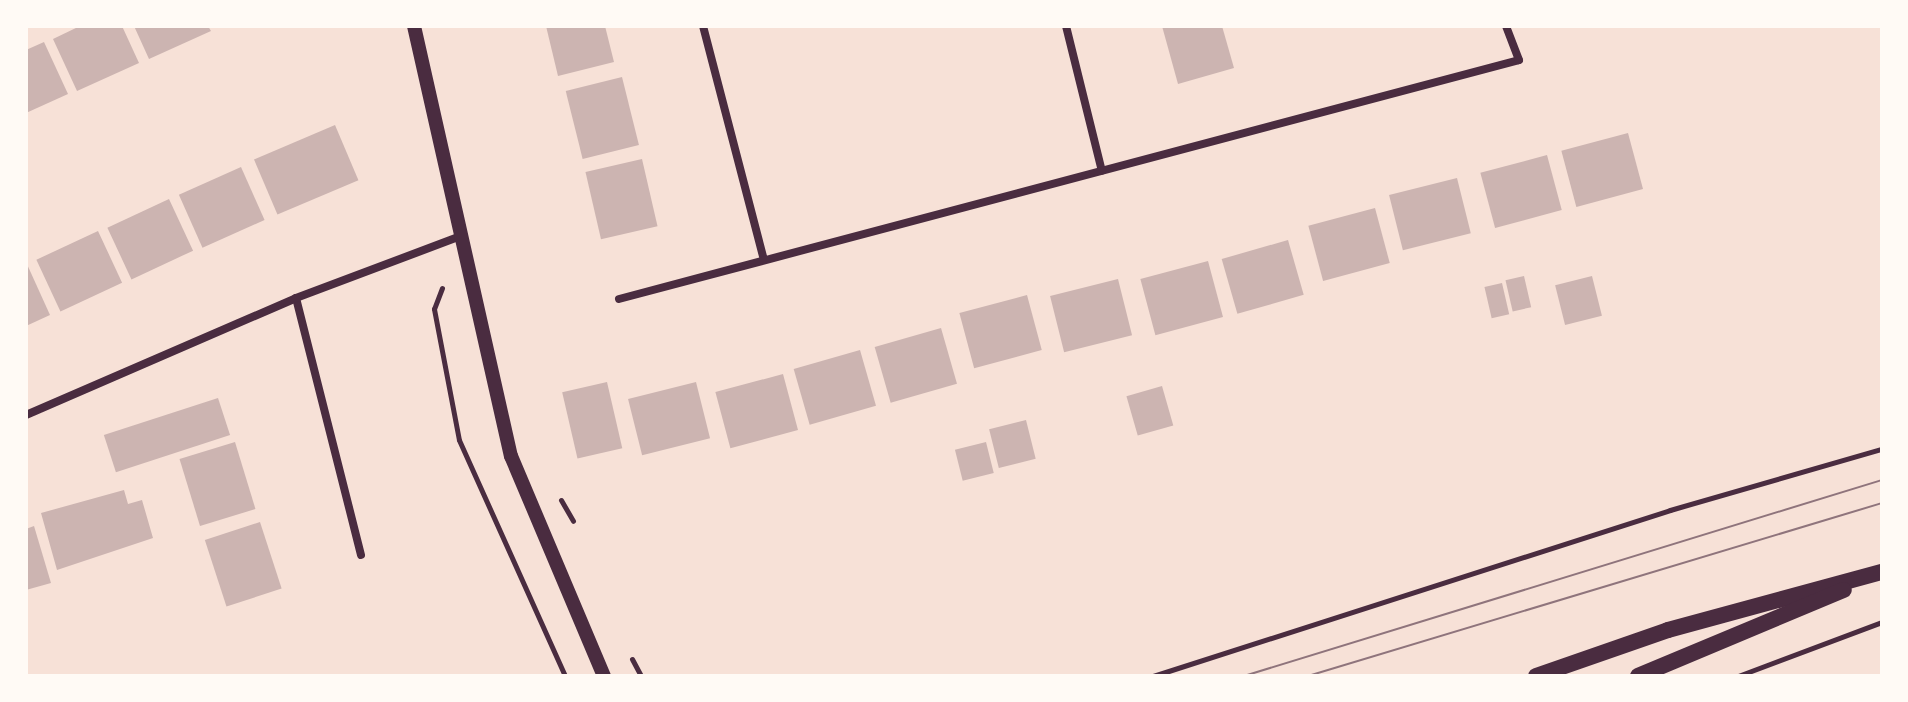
<!DOCTYPE html>
<style>
body{margin:0}
#map{position:relative;width:1908px;height:702px;overflow:hidden;background:#f7e1d7;font-family:"Open Sans",sans-serif}
div>[style]{position:absolute}
[style*='--x']{left:calc(var(--x)*1px);top:calc(var(--y)*1px);width:calc(var(--w)*1px);rotate:calc(var(--a)*1deg)}
.building>*{inset:0;background:#ccb4b1;transform-origin:0 0}
.path>*{height:5px;margin:-2.5px;padding:0 2.5px;transform-origin:2.5px;border-radius:2.5px;background:#4a2c40}
.minor>*{height:8px;margin:-4px;padding:0 4px;transform-origin:4px;border-radius:4px;background:#4a2c40}
.tertiary>*{height:14px;margin:-7px;padding:0 7px;transform-origin:7px;border-radius:7px;background:#4a2c40}
.secondary>*{height:16px;margin:-8px;padding:0 8px;transform-origin:8px;border-radius:8px;background:#4a2c40}
.tram>*{height:2px;margin:-1px;padding:0 1px;transform-origin:1px;border-radius:1px;background:#8f747c}
span{translate:-50% -50%;white-space:nowrap;text-align:center;line-height:1.15;-webkit-text-stroke:8px #fffaf5;paint-order:stroke}
.frame{position:absolute;inset:0;border:28px solid #fffaf5;pointer-events:none}
</style>
<div id="map">
<div class="building">
<i style="clip-path:polygon(80px 26px,122px 26px,139px 63px,77px 91px,53px 39px)"></i>
<i style="clip-path:polygon(134px 26px,208px 26px,211px 31px,149px 59px)"></i>
<i style="clip-path:polygon(546px 26px,605px 26px,614px 62px,558px 76px)"></i>
<i style="clip-path:polygon(1162px 26px,1222px 26px,1234px 68px,1178px 84px)"></i>
<i style="clip-path:polygon(44px 42px,68px 94px,26px 113px,26px 50px)"></i>
<i style="left:622px;top:77px;width:70px;height:58px;rotate:76deg"></i>
<i style="left:335px;top:125px;width:60px;height:88px;rotate:67deg"></i>
<i style="left:1628px;top:133px;width:58px;height:69px;rotate:75deg"></i>
<i style="left:1547px;top:155px;width:57px;height:69px;rotate:75deg"></i>
<i style="left:642px;top:159px;width:69px;height:58px;rotate:77deg"></i>
<i style="left:241px;top:167px;width:58px;height:68px;rotate:66deg"></i>
<i style="left:1457px;top:178px;width:57px;height:70px;rotate:76deg"></i>
<i style="left:169px;top:199px;width:57px;height:68px;rotate:65deg"></i>
<i style="left:1375px;top:208px;width:57px;height:69px;rotate:75deg"></i>
<i style="left:98px;top:231px;width:57px;height:68px;rotate:65deg"></i>
<i style="left:1288px;top:240px;width:57px;height:69px;rotate:74deg"></i>
<i style="left:1208px;top:261px;width:58px;height:70px;rotate:75deg"></i>
<i style="clip-path:polygon(26px 262px,50px 315px,26px 326px)"></i>
<i style="left:1524px;top:276px;width:32px;height:19px;rotate:77deg"></i>
<i style="left:1592px;top:276px;width:41px;height:38px;rotate:76deg"></i>
<i style="left:1118px;top:279px;width:58px;height:70px;rotate:76deg"></i>
<i style="left:1502px;top:283px;width:32px;height:18px;rotate:77deg"></i>
<i style="left:1027px;top:295px;width:57px;height:70px;rotate:75deg"></i>
<i style="left:941px;top:328px;width:58px;height:69px;rotate:74deg"></i>
<i style="left:860px;top:350px;width:58px;height:69px;rotate:74deg"></i>
<i style="left:783px;top:374px;width:58px;height:70px;rotate:75deg"></i>
<i style="left:607px;top:382px;width:68px;height:46px;rotate:77deg"></i>
<i style="left:696px;top:382px;width:58px;height:70px;rotate:76deg"></i>
<i style="left:1162px;top:386px;width:41px;height:37px;rotate:74deg"></i>
<i style="left:218px;top:398px;width:39px;height:120px;rotate:72deg"></i>
<i style="left:1026px;top:420px;width:40px;height:38px;rotate:76deg"></i>
<i style="left:235px;top:442px;width:70px;height:58px;rotate:73deg"></i>
<i style="left:986px;top:442px;width:32px;height:32px;rotate:76deg"></i>
<i style="clip-path:polygon(124px 490px,128px 504px,142px 500px,153px 538px,57px 570px,41px 513px)"></i>
<i style="left:260px;top:522px;width:70px;height:58px;rotate:72deg"></i>
<i style="clip-path:polygon(34px 526px,51px 583px,26px 590px,26px 529px)"></i>
</div>
<div class="path">
<i style="--x:442;--y:288;--w:22;--a:111"></i>
<i style="--x:434;--y:309;--w:133;--a:79.2"></i>
<i style="--x:459;--y:440;--w:259;--a:65.8"></i>
<i style="--x:561;--y:500;--w:24;--a:60"></i>
<i style="--x:632;--y:659;--w:19;--a:62"></i>
<i style="--x:1153;--y:676;--w:543;--a:-17.8"></i>
<i style="--x:1670;--y:510;--w:221;--a:-16.1"></i>
<i style="--x:1738;--y:676;--w:154;--a:-20.6"></i>
</div>
<div class="minor">
<i style="--x:703;--y:26;--w:239;--a:75.4"></i>
<i style="--x:1066;--y:26;--w:149;--a:76.1"></i>
<i style="--x:296;--y:298;--w:265;--a:75.8"></i>
<i style="--x:619;--y:299;--w:931;--a:-14.87"></i>
<i style="--x:1519;--y:60;--w:36;--a:-111"></i>
<i style="--x:26;--y:415;--w:294;--a:-23.4"></i>
<i style="--x:296;--y:298;--w:176;--a:-20.6"></i>
</div>
<div class="tertiary">
<i style="--x:414;--y:26;--w:441;--a:77.3"></i>
<i style="--x:511;--y:456;--w:239;--a:67.1"></i>
</div>
<div class="secondary">
<i style="--x:1536;--y:676;--w:140;--a:-19.2"></i>
<i style="--x:1668;--y:630;--w:222;--a:-15.2"></i>
<i style="--x:1638;--y:676;--w:223;--a:-22.7"></i>
</div>
<div class="tram">
<i style="--x:1244;--y:676;--w:667;--a:-17.08"></i>
<i style="--x:1308;--y:676;--w:600;--a:-16.77"></i>
</div>
<div class="frame"></div>
</div>
